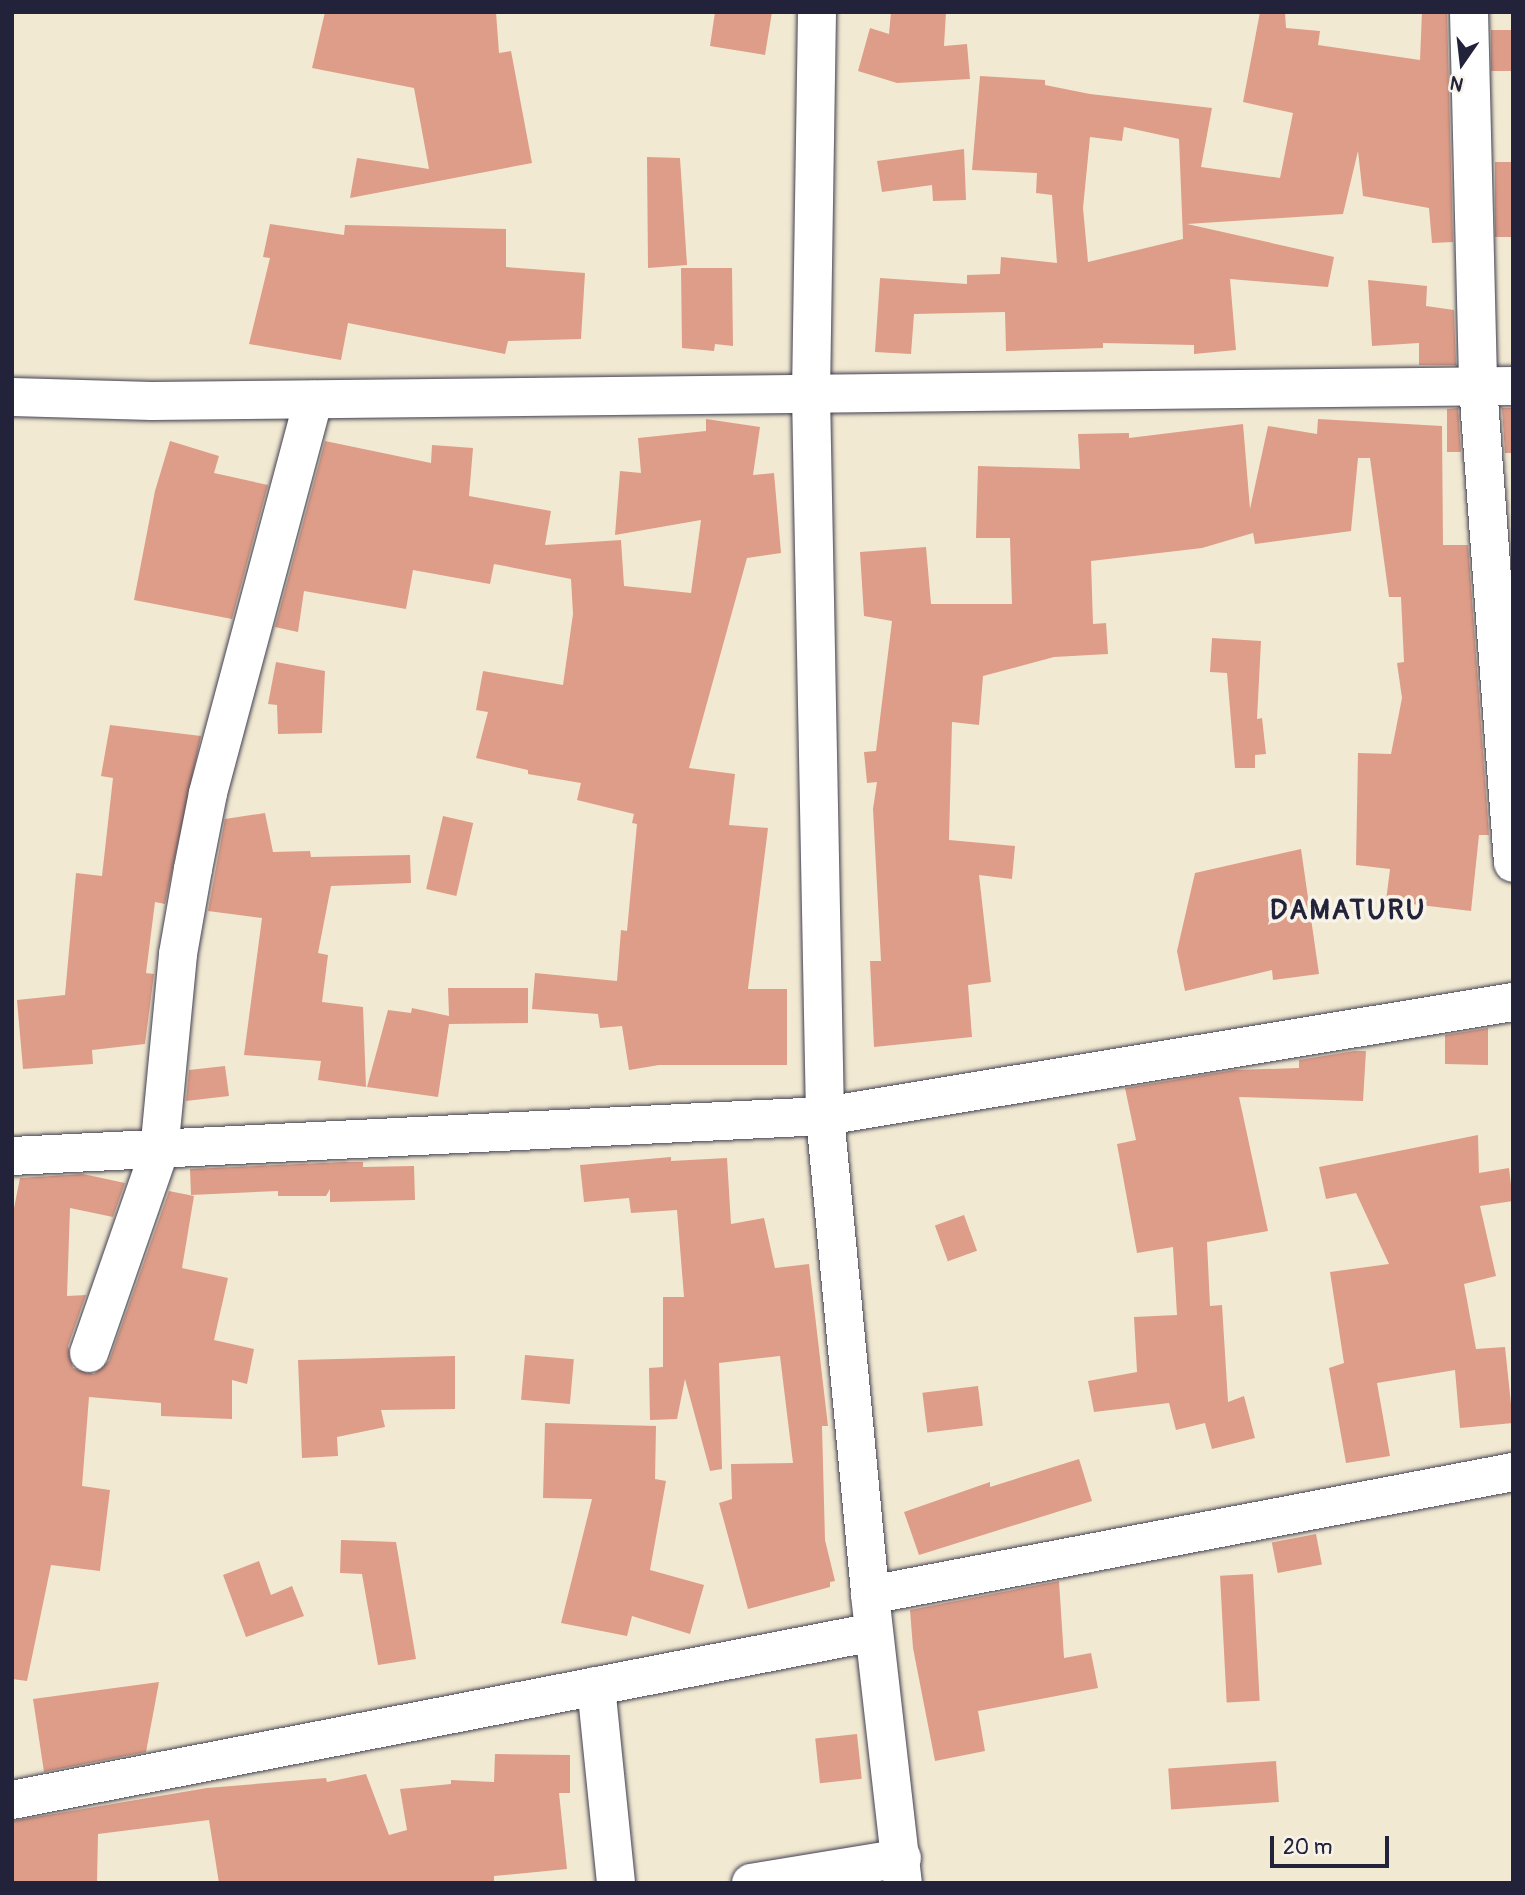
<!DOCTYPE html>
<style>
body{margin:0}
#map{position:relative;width:1525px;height:1895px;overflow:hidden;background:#f2e9d2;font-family:Pangolin,sans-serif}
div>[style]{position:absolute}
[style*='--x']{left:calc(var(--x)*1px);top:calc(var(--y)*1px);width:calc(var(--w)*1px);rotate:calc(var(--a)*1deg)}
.building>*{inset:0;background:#de9d88;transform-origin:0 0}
.roads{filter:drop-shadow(0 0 2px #414052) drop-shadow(0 0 2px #414052)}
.minor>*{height:38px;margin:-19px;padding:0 19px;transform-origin:19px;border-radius:19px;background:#fff}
span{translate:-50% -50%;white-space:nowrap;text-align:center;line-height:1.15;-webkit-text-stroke:7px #f7f3e8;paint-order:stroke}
.district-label{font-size:28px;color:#22223b;font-weight:700;letter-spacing:2px}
.frame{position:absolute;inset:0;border:14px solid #22223b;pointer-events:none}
.north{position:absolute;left:1427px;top:28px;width:70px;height:70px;-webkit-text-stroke:5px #f7f3e8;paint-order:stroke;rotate:194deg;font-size:19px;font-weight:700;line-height:28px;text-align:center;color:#22223b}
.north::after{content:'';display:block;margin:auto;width:24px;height:32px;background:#22223b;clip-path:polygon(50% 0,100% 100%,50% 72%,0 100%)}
.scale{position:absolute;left:1270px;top:1836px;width:119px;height:32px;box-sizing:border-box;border:4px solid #22223b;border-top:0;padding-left:9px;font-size:21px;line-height:24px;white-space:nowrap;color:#22223b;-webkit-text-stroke:5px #f7f3e8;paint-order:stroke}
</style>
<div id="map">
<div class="building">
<i style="clip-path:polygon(325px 12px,496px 12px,499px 53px,511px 51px,532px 163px,350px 198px,357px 158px,429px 169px,414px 88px,312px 68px)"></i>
<i style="clip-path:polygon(715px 12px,772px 12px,765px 55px,710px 46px)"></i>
<i style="clip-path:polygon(891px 12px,946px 12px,944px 46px,967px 44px,970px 79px,897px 83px,858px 71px,870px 28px,889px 34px)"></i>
<i style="clip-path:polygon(evenodd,1260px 12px,1285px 12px,1286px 28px,1320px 31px,1318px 45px,1420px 60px,1422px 12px,1447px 12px,1453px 242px,1432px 243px,1429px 208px,1363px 196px,1358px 151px,1343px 214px,1187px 224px,1334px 257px,1328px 287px,1230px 279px,1236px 350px,1194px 354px,1194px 345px,1103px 343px,1103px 348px,1006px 351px,1005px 312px,914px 314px,911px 354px,875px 352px,880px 278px,967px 284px,967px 275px,1000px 274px,1001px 257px,1057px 263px,1052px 195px,1036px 193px,1037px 173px,972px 170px,980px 76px,1045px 80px,1045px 85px,1090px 94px,1212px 108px,1201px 167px,1280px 178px,1293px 113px,1243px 102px,1260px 12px,1124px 127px,1179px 139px,1183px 239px,1088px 262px,1083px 208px,1090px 137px,1122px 141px,1124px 127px)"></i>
<i style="left:1491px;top:30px;width:22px;height:41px"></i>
<i style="clip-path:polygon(964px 149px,966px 200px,933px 201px,932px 185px,882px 192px,877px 161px)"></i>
<i style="clip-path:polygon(647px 157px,680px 158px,687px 265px,648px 268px)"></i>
<i style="left:1513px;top:162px;width:75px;height:18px;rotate:90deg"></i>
<i style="clip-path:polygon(270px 224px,344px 235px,345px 225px,506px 229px,506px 267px,585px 273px,581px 339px,508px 341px,505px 354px,348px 323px,341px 360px,249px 344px,270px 258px,263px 257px)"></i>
<i style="clip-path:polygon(681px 268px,732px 268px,733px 346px,715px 344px,714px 351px,682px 348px)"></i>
<i style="clip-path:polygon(1368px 280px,1427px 286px,1426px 306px,1454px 310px,1456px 365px,1419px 365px,1419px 343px,1372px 346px)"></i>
<i style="clip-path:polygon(1458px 408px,1461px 452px,1447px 452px,1447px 409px)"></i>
<i style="clip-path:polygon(1502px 408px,1513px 408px,1513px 453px,1505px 453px)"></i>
<i style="clip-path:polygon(706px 419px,760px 427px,753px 475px,774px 473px,781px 553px,747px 558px,689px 768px,735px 774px,729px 825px,768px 828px,748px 989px,787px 989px,787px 1065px,659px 1065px,629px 1070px,622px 1026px,600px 1028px,598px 1014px,532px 1009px,535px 973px,617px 981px,621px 930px,627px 931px,637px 824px,632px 823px,634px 814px,577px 800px,581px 783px,528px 774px,528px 770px,476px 758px,488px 712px,476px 710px,483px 671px,563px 685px,573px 614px,571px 579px,494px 564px,490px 584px,413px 570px,406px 609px,304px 591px,298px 632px,275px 627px,325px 441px,431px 463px,432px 445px,473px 448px,469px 496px,551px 511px,545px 545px,621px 540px,624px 586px,691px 593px,701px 520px,615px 535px,620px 471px,641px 473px,638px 438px,706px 431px)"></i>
<i style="clip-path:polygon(1318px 419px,1442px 426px,1443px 545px,1468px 545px,1489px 835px,1479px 835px,1471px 911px,1386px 901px,1390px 869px,1356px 865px,1358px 753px,1391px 754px,1402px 698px,1397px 663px,1404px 662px,1401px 597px,1389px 597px,1370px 458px,1358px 458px,1351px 531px,1255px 544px,1253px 533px,1202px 548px,1091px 561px,1093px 624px,1106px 623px,1108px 654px,1054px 657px,983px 676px,979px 725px,952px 722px,949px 840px,1015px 846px,1012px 879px,979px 875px,991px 982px,968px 985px,972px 1037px,874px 1047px,870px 961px,881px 961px,873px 809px,877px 782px,867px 783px,864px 752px,876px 751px,892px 621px,864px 616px,860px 552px,926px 547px,931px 604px,1012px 604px,1010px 538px,976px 538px,978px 466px,1080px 469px,1078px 434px,1129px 433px,1129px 438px,1243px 424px,1250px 509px,1268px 426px,1317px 434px)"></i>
<i style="clip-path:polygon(170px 441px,219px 456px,214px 473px,268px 485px,232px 619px,134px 600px,155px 491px)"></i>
<i style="clip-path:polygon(1212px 638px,1261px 641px,1257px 719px,1262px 718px,1266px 754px,1255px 755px,1255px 768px,1235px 768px,1227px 673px,1210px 672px)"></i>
<i style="clip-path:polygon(276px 662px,325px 671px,322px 733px,278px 734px,277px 705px,268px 704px)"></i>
<i style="clip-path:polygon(110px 725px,201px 736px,165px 904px,155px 902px,146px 973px,154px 974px,145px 1044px,92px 1050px,93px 1064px,23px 1069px,17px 1000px,65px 995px,76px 873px,102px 876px,113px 778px,101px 776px)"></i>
<i style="clip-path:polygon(265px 813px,273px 852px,310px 851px,311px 857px,410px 855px,411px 883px,331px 886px,318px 953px,328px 955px,322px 1002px,363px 1007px,366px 1087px,318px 1080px,321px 1061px,244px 1055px,262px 918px,208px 911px,225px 819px)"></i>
<i style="left:443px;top:816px;width:31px;height:75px;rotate:13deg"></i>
<i style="clip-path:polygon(1301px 849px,1319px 974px,1273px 980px,1272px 970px,1185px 991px,1177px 951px,1195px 873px)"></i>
<i style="clip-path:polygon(448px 988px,528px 988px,528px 1023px,449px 1024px,438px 1097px,367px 1087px,388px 1010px,411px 1013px,412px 1008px,449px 1016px)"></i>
<i style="clip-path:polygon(1488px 1028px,1488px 1065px,1445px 1064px,1445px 1035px)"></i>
<i style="clip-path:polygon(1354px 1051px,1366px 1051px,1363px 1101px,1239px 1097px,1268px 1231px,1207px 1242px,1210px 1306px,1222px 1305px,1228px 1402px,1244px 1396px,1255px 1438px,1212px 1449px,1205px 1423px,1176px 1430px,1169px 1403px,1094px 1412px,1088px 1381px,1137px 1372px,1134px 1317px,1177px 1315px,1173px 1247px,1137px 1253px,1117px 1144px,1136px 1140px,1125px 1088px,1234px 1070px,1299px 1068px,1299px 1060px)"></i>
<i style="clip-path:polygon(225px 1066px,229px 1096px,186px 1101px,189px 1070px)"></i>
<i style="clip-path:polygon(1478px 1135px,1479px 1173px,1509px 1168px,1513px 1201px,1480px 1206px,1496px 1276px,1464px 1284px,1476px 1349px,1505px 1347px,1513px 1423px,1460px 1428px,1455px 1370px,1377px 1383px,1390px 1456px,1346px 1463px,1329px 1368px,1344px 1363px,1330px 1272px,1389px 1264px,1356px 1193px,1326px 1199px,1319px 1167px)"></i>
<i style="clip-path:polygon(671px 1157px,671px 1161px,727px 1158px,731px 1224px,764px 1218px,775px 1268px,809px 1264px,828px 1426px,822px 1426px,825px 1540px,835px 1581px,830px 1582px,830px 1587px,748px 1609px,719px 1503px,732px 1499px,731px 1464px,793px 1463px,780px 1356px,719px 1363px,722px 1469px,710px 1471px,685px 1379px,677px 1419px,650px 1420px,649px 1368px,663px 1367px,663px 1297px,684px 1297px,677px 1210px,631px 1213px,629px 1198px,584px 1202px,580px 1165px)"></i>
<i style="clip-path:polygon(345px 1162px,363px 1162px,363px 1167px,414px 1166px,415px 1200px,330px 1202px,330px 1189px,326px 1196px,278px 1196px,278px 1191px,191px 1195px,190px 1169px)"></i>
<i style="clip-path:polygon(83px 1174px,125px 1183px,113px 1217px,70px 1208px,67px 1296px,86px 1295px,68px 1346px,73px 1368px,94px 1374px,109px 1361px,169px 1191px,194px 1196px,182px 1268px,228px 1278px,214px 1340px,254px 1349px,247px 1384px,232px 1380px,232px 1419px,161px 1416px,161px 1403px,89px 1397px,82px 1486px,110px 1490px,100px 1571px,51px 1565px,27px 1681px,12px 1679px,12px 1218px,20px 1178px)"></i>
<i style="left:964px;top:1215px;width:38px;height:31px;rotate:70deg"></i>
<i style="left:525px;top:1355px;width:49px;height:45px;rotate:5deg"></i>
<i style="clip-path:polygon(455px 1356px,455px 1409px,381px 1410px,385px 1427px,337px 1437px,338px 1456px,302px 1458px,298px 1360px)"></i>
<i style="left:978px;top:1386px;width:40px;height:56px;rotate:83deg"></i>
<i style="clip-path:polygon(545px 1423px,656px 1426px,655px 1479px,666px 1481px,650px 1570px,704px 1585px,690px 1634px,632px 1616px,627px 1636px,561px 1623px,592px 1499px,543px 1498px)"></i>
<i style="clip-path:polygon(1079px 1459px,1092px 1501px,919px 1555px,904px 1512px,990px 1482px,990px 1487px)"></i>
<i style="left:1316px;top:1534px;width:31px;height:45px;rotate:79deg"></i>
<i style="clip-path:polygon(341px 1540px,396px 1542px,416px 1659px,378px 1665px,362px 1574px,340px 1573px)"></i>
<i style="clip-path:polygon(259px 1561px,271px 1595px,292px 1586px,304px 1616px,246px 1637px,223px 1575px)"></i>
<i style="left:1253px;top:1574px;width:127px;height:33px;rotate:87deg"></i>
<i style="clip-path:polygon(1059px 1581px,1064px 1658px,1091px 1653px,1098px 1688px,978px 1711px,985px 1751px,935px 1761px,913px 1648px,910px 1610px)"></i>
<i style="clip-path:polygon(159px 1682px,146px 1752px,44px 1772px,33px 1699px)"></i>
<i style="left:857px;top:1734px;width:45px;height:42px;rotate:84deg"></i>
<i style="clip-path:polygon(495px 1754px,570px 1755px,570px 1793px,559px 1793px,567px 1869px,494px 1876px,494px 1883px,219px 1883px,209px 1820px,98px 1834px,97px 1883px,12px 1883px,12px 1821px,207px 1788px,326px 1778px,327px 1782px,366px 1774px,389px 1835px,407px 1830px,400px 1789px,451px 1784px,451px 1780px,494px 1782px)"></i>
<i style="left:1276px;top:1761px;width:41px;height:108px;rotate:86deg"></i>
</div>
<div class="roads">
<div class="minor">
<i style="--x:817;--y:12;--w:382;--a:90.9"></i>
<i style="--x:811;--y:394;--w:722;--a:88.89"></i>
<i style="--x:825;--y:1116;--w:481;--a:84.6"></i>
<i style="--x:870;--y:1595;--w:290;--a:83.5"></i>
<i style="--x:1469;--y:12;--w:374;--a:88.6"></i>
<i style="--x:1478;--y:386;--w:478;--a:85.8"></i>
<i style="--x:12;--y:397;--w:140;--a:1.6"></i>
<i style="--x:152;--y:401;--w:1361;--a:-0.63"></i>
<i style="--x:12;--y:1156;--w:814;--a:-2.82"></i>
<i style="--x:825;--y:1116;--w:697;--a:-9.41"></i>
<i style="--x:89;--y:1353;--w:213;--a:-70.8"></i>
<i style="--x:159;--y:1152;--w:199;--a:-84.5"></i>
<i style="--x:178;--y:954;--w:86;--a:-80"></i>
<i style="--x:193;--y:869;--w:77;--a:-78.8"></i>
<i style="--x:208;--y:793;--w:407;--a:-75"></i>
<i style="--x:870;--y:1595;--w:655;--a:-10.83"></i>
<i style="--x:596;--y:1686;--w:198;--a:84.2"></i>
<i style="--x:12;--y:1800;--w:878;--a:-11.03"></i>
<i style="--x:751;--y:1883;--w:153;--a:-9.4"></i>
</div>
</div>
<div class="district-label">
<span style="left:1348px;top:911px">DAMATURU</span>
</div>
<div class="frame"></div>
<div class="north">N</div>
<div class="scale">20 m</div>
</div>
